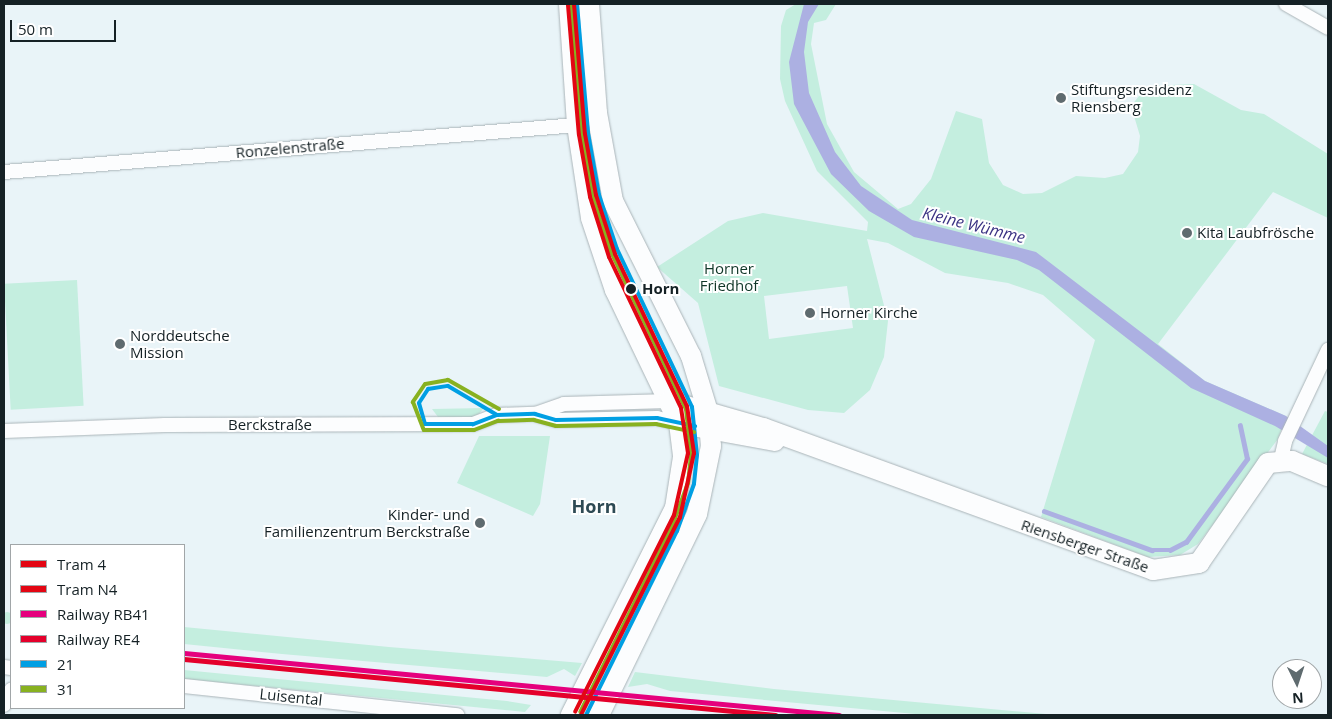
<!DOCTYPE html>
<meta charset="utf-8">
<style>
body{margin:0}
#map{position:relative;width:1332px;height:719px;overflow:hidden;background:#e9f4f8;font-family:"Open Sans",sans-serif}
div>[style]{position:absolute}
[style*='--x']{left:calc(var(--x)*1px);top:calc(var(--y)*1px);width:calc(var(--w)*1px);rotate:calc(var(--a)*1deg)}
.green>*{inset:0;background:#c4eedf;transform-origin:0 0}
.round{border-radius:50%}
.water>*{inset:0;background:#acb0e2}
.stream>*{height:4.5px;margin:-2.25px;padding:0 2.25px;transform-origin:2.25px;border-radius:2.25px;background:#acb0e2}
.roads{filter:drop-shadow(0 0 1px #aab4b8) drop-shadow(0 0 1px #aab4b8)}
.street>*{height:14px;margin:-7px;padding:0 7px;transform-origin:7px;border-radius:7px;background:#fcfdfe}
.secondary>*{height:20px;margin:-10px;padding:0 10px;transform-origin:10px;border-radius:10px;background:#fcfdfe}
.bus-1>*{height:4px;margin:-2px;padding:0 2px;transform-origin:2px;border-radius:2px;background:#009fe3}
.bus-2>*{height:4px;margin:-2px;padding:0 2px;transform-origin:2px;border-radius:2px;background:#88b120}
.rail-1>*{height:5px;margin:-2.5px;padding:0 2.5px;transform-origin:2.5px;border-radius:2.5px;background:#e5007d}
.rail-2>*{height:5px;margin:-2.5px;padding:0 2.5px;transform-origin:2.5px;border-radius:2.5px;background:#e4002b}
.tram-1>*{height:4px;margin:-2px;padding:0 2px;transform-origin:2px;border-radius:2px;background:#e30613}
.tram-2>*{height:4px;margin:-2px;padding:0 2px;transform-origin:2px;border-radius:2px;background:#e30613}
.dots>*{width:14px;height:14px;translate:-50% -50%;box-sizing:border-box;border:2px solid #fff;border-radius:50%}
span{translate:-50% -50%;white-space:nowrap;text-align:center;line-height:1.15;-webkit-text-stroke:4px #fff;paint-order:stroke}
.poi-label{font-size:15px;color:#152125}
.left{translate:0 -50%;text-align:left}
.right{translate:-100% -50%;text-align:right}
.street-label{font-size:15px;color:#152125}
.park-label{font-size:15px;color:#103728}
.stop-label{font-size:15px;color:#152125;font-weight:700}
.water-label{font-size:16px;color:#3a3283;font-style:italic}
.quarter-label{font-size:18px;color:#2e4a54;font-weight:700}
.frame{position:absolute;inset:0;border:5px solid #152125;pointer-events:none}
.legend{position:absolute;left:10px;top:544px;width:175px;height:165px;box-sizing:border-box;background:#fff;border:1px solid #a1a6a8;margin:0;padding:6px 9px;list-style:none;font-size:15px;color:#152125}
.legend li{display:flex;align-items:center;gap:10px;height:25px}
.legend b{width:25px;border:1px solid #a1a6a8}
.north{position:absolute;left:1272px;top:659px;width:50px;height:50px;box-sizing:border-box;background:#fff;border:1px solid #a1a6a8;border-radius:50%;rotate:176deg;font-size:14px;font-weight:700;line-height:20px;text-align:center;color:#152125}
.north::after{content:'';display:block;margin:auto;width:18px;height:22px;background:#5f6b6f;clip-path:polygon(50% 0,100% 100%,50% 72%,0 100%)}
.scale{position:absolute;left:10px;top:20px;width:106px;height:22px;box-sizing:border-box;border:2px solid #152125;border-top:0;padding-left:6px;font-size:15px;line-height:18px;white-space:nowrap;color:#152125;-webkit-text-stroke:4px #fff;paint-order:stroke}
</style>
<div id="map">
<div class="green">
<i style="clip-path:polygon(evenodd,796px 4px,836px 4px,826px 20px,814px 23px,811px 44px,827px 124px,854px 172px,898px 209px,911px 204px,931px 179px,956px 111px,982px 119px,989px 163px,1003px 185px,1023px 194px,1042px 193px,1076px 176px,1105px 178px,1123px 174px,1138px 152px,1140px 136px,1131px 106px,1147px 86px,1194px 84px,1241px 110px,1264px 114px,1328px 154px,1328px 218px,1273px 192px,1158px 344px,1205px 381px,1286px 416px,1278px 439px,1198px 544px,1180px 555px,1148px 557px,1041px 517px,1095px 340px,1043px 295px,1008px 283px,945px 273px,888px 243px,867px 239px,888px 321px,884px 357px,870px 390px,844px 413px,808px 410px,719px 386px,698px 303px,657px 267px,728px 221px,763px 213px,867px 231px,868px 222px,817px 171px,785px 101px,780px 79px,781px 26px,786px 10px,796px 4px,847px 286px,853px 328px,769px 339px,764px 296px,847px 286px)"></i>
<i style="left:77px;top:280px;width:126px;height:73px;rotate:87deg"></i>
<i style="clip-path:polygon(484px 408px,476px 417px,438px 417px,432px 409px)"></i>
<i style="clip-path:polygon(1325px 411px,1328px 412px,1328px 464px,1302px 454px)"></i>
<i style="clip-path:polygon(479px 436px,550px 436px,540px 504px,533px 516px,457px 483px)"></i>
<i class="round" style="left:1px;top:612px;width:12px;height:12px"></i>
<i style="clip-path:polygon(184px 627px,389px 647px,582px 663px,575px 676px,564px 669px,547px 677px,282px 654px,184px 644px)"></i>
<i style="clip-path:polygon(184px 670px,507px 701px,531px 705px,525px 712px,184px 679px)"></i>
<i style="clip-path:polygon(635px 672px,774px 689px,1057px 715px,926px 715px,670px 691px,647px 684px,628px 687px)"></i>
</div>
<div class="water">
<i style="clip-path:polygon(804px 4px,819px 4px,808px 22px,804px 52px,809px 93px,835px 152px,861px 186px,912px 220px,1036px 252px,1205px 381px,1286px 416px,1328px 446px,1328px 458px,1275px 426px,1191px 388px,1039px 270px,1017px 260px,914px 237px,869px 211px,831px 174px,794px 104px,789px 62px)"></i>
</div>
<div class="stream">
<i style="--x:1044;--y:511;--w:115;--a:19.9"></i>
<i style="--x:1152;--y:550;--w:18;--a:0"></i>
<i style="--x:1170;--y:550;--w:18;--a:-27"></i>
<i style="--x:1186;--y:542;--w:103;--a:-53.7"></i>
<i style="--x:1247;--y:459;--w:34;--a:-102"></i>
</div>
<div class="roads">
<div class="street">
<i style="--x:1286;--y:4;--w:48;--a:29.7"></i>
<i style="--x:4;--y:172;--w:575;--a:-4.69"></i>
<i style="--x:535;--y:414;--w:22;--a:16"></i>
<i style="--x:556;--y:420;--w:101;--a:-1.1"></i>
<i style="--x:657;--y:418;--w:23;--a:13"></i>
<i style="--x:4;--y:431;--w:161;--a:-2.1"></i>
<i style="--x:165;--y:425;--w:308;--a:-0.2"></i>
<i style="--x:473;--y:424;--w:26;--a:-21"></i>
<i style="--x:497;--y:415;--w:38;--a:-2"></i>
<i style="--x:535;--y:414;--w:31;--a:-19"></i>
<i style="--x:564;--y:404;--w:105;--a:-1.6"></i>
<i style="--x:1281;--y:459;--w:18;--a:-77"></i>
<i style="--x:1285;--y:441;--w:101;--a:-64.7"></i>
<i style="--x:4;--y:667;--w:7;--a:8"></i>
<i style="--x:184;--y:686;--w:275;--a:6.1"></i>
<i style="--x:4;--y:705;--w:17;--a:-65"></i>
</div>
<div class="secondary">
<i style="--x:569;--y:4;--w:121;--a:86.2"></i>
<i style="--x:577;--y:125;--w:94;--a:81.4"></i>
<i style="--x:591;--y:218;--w:76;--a:71.6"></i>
<i style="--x:615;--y:290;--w:148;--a:64.3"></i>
<i style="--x:679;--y:423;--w:34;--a:83"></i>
<i style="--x:683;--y:457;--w:52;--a:98.9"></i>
<i style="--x:675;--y:508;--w:232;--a:116.7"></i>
<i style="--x:589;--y:4;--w:109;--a:85.8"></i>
<i style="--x:597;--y:113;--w:89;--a:79.7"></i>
<i style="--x:613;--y:201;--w:174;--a:63.3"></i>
<i style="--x:691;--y:356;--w:59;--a:73.1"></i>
<i style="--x:708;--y:412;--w:34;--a:85"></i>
<i style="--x:711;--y:446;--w:69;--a:101.6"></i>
<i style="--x:697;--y:514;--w:224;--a:116"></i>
<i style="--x:669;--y:401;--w:98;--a:16"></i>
<i style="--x:763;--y:428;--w:415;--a:20"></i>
<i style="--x:1153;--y:570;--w:47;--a:-8.7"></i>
<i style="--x:1199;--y:563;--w:121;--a:-55.4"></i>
<i style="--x:1268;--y:463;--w:24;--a:-5"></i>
<i style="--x:1292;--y:461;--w:39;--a:23"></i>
<i style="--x:698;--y:427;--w:78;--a:10.3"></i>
</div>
</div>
<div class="bus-1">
<i style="--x:577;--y:4;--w:129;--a:85.1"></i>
<i style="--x:588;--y:133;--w:63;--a:79.9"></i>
<i style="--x:599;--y:195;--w:57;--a:71.6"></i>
<i style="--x:617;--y:249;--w:175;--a:64.6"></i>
<i style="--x:692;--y:407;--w:48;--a:84.1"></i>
<i style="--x:697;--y:455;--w:29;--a:96"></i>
<i style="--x:694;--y:484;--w:50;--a:109.9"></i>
<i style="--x:677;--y:531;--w:205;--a:116.3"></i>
<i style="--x:448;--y:386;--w:57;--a:30.6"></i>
<i style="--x:497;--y:415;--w:26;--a:159"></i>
<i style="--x:473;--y:424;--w:48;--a:180"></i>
<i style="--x:425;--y:424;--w:22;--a:-106"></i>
<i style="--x:419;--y:403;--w:17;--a:-57"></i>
<i style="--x:428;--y:389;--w:20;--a:-9"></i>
<i style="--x:497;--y:415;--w:38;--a:-2"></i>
<i style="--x:535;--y:414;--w:22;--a:16"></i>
<i style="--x:556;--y:420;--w:101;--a:-1.1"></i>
<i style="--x:657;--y:418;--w:39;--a:12"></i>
</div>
<div class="bus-2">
<i style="--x:571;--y:5;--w:129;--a:85.1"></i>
<i style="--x:582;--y:134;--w:64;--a:80.1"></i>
<i style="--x:593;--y:197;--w:58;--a:71.9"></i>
<i style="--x:611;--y:252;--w:174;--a:64.5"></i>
<i style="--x:686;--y:409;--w:46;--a:83.8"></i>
<i style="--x:691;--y:455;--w:28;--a:96"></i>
<i style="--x:688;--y:483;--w:49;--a:110.3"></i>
<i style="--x:671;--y:529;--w:204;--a:116.4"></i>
<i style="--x:499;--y:409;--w:59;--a:-150.4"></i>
<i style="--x:448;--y:380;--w:23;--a:170"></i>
<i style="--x:425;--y:384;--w:22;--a:124"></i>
<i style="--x:413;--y:402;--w:30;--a:69"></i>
<i style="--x:424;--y:430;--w:50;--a:0"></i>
<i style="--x:474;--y:430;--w:26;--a:-21"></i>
<i style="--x:498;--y:421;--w:36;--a:-2"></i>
<i style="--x:534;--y:420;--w:23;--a:15"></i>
<i style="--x:556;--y:426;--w:100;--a:-1.1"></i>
<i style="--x:656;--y:424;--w:39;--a:12"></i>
</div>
<div class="rail-1">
<i style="--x:184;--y:653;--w:658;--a:5.41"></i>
</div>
<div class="rail-2">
<i style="--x:184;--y:659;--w:594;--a:5.41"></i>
</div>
<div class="tram-1">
<i style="--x:574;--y:4;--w:130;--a:85.2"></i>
<i style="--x:585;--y:134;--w:62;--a:79.8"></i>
<i style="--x:596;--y:195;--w:62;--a:72.1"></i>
<i style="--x:615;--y:254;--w:168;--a:64.7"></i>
<i style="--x:687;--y:406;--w:48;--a:81.5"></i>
<i style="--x:694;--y:453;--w:66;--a:102.3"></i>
<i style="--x:680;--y:517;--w:221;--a:116.6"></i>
</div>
<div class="tram-2">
<i style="--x:568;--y:5;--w:130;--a:85.2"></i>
<i style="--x:579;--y:135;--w:63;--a:79.9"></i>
<i style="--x:590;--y:197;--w:63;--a:72.4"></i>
<i style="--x:609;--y:257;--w:167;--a:64.5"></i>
<i style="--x:681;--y:408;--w:46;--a:81.2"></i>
<i style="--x:688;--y:453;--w:64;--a:102.7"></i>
<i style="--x:674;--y:515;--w:220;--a:116.7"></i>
</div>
<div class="dots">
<i style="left:1061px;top:98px;background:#5f6b6f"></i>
<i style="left:1187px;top:233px;background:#5f6b6f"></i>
<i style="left:631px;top:289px;background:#152125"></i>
<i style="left:810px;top:313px;background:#5f6b6f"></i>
<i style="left:120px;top:344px;background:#5f6b6f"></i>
<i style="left:480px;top:523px;background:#5f6b6f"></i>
</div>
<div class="poi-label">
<span class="left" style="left:1071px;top:98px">Stiftungsresidenz<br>Riensberg</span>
<span class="left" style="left:1197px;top:233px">Kita Laubfrösche</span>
<span class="left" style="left:820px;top:313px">Horner Kirche</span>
<span class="left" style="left:130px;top:344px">Norddeutsche<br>Mission</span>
<span class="right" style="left:470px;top:523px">Kinder- und<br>Familienzentrum Berckstraße</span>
</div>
<div class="street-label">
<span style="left:290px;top:148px;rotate:-5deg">Ronzelenstraße</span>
<span style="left:270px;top:425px">Berckstraße</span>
<span style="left:1085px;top:546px;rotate:19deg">Riensberger Straße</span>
<span style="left:291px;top:697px;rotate:6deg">Luisental</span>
</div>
<div class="park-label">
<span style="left:729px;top:277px">Horner<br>Friedhof</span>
</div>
<div class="stop-label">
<span class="left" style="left:642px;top:289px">Horn</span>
</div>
<div class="water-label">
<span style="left:974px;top:225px;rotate:14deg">Kleine Wümme</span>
</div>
<div class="quarter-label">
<span style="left:594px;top:506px">Horn</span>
</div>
<div class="frame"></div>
<ul class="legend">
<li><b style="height:6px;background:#e30613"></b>Tram 4</li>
<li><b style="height:6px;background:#e30613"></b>Tram N4</li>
<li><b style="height:6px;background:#e5007d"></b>Railway RB41</li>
<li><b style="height:6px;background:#e4002b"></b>Railway RE4</li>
<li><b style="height:6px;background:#009fe3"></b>21</li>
<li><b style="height:6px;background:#88b120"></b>31</li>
</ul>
<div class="north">N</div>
<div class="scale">50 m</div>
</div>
